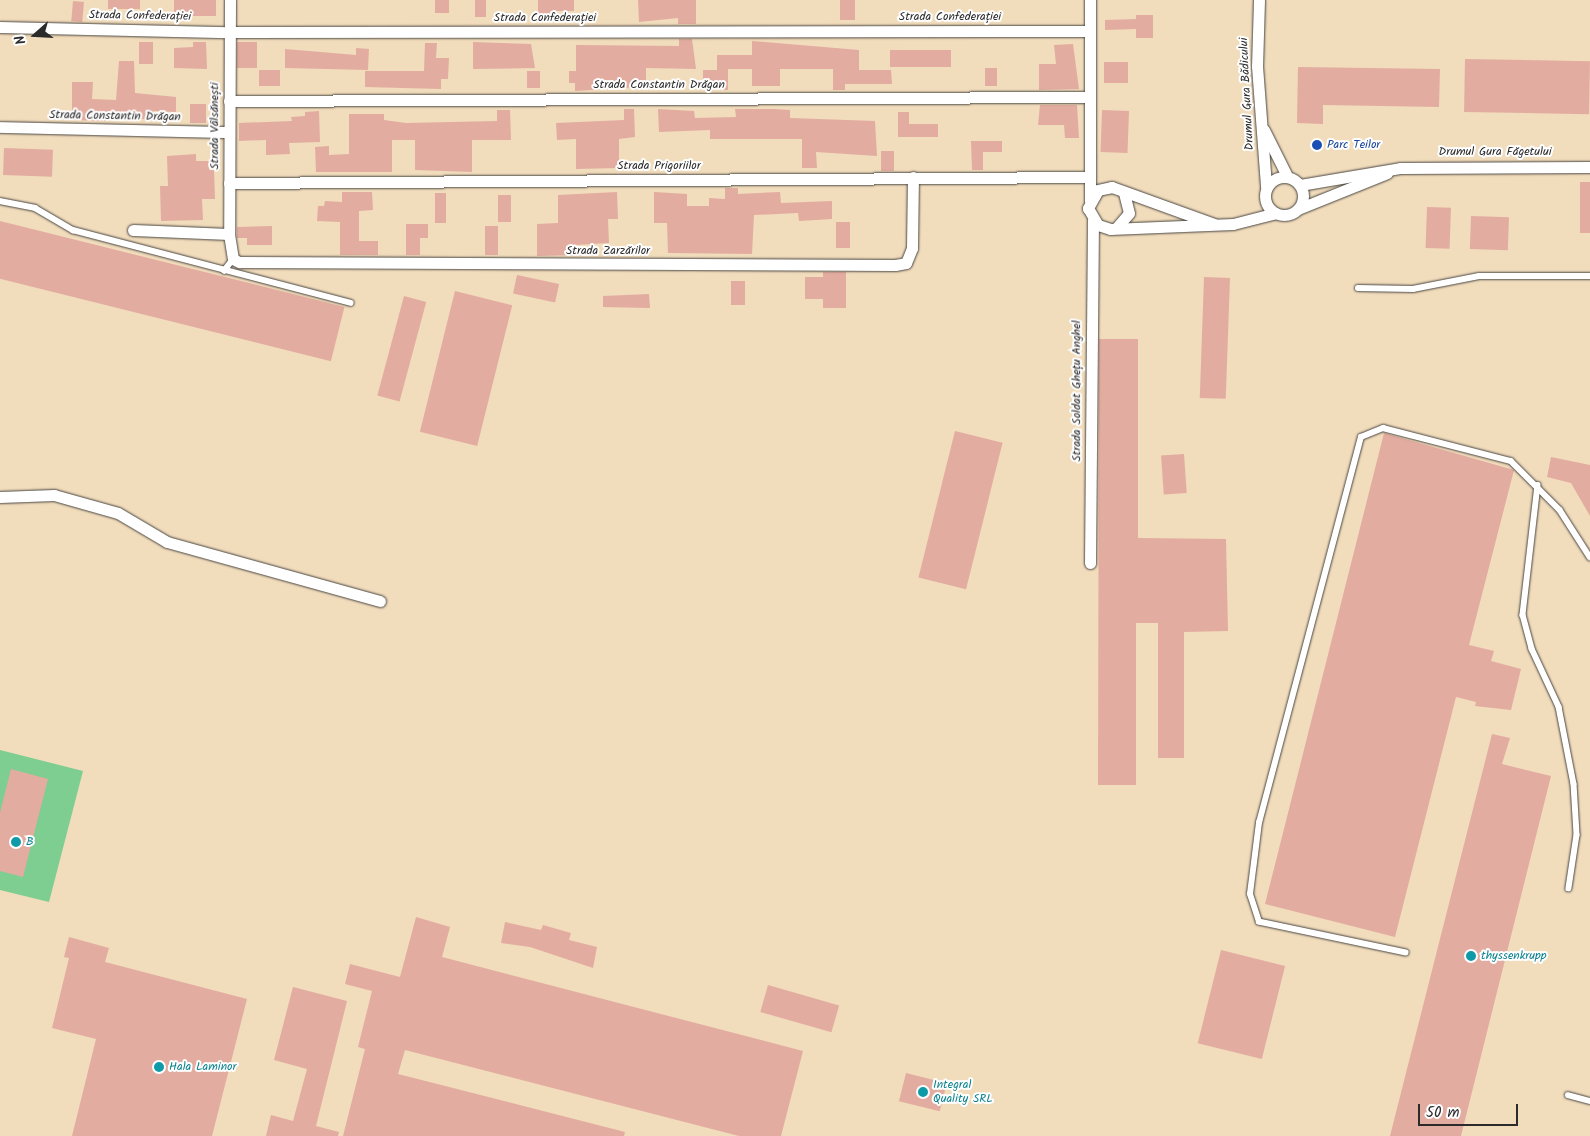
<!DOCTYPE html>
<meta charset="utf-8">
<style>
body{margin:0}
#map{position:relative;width:1590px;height:1136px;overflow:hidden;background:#f1dcbc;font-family:Kalam,sans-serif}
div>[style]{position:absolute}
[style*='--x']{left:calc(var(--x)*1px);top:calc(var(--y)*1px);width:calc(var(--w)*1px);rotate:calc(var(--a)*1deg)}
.green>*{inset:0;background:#7dce90}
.building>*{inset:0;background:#e3aca0;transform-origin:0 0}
.roads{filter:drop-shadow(0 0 1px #494641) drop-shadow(0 0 1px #494641)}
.service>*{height:5.5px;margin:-2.75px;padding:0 2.75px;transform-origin:2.75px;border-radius:2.75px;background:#fff}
.minor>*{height:11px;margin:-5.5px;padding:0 5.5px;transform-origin:5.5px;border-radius:5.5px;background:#fff}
.minor>.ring{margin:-5.5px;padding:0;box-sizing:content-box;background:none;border:11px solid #fff;border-radius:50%}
.dots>*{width:14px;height:14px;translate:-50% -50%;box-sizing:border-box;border:2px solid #fff;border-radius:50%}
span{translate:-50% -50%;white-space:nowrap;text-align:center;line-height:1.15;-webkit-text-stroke:4px #fff;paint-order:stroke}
.street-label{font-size:12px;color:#2b2b2b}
.transit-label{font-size:12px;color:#164399}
.left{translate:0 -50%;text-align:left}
.culture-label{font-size:12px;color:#0d838f}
.north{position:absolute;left:10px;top:10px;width:50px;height:50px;-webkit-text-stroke:4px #fff;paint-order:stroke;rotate:251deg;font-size:14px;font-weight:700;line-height:20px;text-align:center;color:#2b2b2b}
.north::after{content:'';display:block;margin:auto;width:18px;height:22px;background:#2b2b2b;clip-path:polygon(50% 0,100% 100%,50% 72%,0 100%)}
.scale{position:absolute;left:1418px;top:1104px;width:100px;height:22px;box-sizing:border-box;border:2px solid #2b2b2b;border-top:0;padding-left:6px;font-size:15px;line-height:18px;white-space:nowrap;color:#2b2b2b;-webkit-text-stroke:4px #fff;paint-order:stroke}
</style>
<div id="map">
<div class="green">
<i style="clip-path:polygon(0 750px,83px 771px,49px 902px,0 890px)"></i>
</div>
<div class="building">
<i style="left:108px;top:0;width:32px;height:9px"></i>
<i style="left:174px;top:0;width:42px;height:16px"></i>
<i style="left:435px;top:0;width:14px;height:13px"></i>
<i style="left:475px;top:0;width:11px;height:17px"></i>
<i style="clip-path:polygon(538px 0,574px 0,574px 11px,550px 11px,550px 17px,538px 18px)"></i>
<i style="clip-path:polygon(638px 0,696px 0,696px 24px,678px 24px,678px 18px,639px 22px)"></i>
<i style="left:840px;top:0;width:15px;height:20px"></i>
<i style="left:73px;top:1px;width:11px;height:20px;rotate:5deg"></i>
<i style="clip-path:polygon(1136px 15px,1153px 15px,1153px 38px,1136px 38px,1136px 29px,1105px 30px,1105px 20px,1136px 19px)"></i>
<i style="clip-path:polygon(679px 39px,692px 39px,696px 69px,646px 68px,646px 83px,638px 87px,575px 91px,575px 83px,569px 83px,569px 71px,576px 71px,576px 45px,679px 46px)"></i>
<i style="clip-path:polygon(752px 41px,859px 50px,859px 70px,891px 70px,892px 84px,845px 84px,845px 90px,833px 90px,833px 69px,780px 69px,780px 86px,752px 86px,752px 69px,728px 69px,728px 90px,703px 89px,703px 70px,717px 70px,717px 55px,752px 55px)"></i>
<i style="left:139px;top:42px;width:14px;height:22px"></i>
<i style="clip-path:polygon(193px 42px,206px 42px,207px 69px,174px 68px,174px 48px,193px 47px)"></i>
<i style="left:237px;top:42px;width:20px;height:26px"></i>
<i style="clip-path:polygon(473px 42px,531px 44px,535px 68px,473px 69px)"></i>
<i style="clip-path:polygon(425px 43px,437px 43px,436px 58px,449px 58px,448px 79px,441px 79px,441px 89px,365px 87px,365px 71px,424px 71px)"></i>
<i style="clip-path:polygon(1073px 44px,1079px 89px,1039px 90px,1039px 64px,1056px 64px,1054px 45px)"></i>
<i style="clip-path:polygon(356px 48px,369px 49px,368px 70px,285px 68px,285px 49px,356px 55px)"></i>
<i style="left:951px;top:50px;width:17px;height:61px;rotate:90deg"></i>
<i style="left:1465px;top:59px;width:125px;height:53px;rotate:1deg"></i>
<i style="clip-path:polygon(119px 61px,134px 61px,135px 93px,176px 97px,176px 112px,154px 111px,154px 120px,106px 116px,106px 121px,72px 120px,72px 82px,93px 82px,92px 99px,116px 100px)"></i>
<i style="left:1128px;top:62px;width:21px;height:24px;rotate:90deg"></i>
<i style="clip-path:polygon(1298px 67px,1440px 69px,1439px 107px,1323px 105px,1323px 124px,1297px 123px)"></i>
<i style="left:985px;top:68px;width:12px;height:18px"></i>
<i style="left:280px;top:70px;width:16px;height:21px;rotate:90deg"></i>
<i style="left:527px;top:71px;width:13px;height:17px"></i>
<i style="left:190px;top:104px;width:16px;height:19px"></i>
<i style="clip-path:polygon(1040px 105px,1077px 105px,1079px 138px,1065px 138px,1064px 125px,1038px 125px)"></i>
<i style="clip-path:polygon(624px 109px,634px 109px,635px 137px,619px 139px,619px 168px,576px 169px,576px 139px,557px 140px,556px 123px,624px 120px)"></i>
<i style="clip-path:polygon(658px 109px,694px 111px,695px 118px,736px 117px,735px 109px,774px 109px,790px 110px,790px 118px,875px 121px,877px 156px,816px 152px,817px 168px,802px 168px,802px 139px,710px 139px,710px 130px,659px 132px)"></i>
<i style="clip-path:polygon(497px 110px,510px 110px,511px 140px,472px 140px,472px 172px,415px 170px,415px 140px,392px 140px,392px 172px,316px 172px,315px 147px,329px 146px,329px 155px,349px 154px,349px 114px,384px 114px,384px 120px,406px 123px,497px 121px)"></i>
<i style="left:1102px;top:110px;width:27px;height:42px;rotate:2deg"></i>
<i style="clip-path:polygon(319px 111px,320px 142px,289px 143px,290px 154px,266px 155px,266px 140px,239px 141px,239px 123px,292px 121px,291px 117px,305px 116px,305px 112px)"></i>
<i style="clip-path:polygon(898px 112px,909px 112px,909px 124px,938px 124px,938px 137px,898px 137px)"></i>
<i style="clip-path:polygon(971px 141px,1002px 141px,1002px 152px,983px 152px,983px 170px,972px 170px)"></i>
<i style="left:4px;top:148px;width:49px;height:27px;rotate:2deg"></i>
<i style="left:881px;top:151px;width:13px;height:20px"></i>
<i style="clip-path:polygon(196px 154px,196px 161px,209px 161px,209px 170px,214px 170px,215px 199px,202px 199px,203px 220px,161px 221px,160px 186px,168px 186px,167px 156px)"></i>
<i style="left:1580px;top:182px;width:10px;height:51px"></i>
<i style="clip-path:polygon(725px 188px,738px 188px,738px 194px,780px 192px,781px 203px,832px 201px,832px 219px,799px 221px,798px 213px,754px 215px,752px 254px,668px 253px,667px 223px,654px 223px,654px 192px,687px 194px,687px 206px,709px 206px,709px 198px,725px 199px)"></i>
<i style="clip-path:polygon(342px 192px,372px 192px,373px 210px,359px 211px,359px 241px,378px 241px,378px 255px,340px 255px,340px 222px,317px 221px,318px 206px,324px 206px,325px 201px,342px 202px)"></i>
<i style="clip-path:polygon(617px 192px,618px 219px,608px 219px,609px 243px,575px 245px,575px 255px,537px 256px,537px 224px,558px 223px,558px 195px)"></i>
<i style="left:435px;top:193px;width:11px;height:30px"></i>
<i style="left:498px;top:195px;width:13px;height:27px"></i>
<i style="left:1427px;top:207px;width:24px;height:41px;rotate:2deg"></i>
<i style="left:1471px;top:216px;width:38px;height:33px;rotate:2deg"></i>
<i style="left:0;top:221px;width:355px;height:56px;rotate:14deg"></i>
<i style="left:836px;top:222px;width:14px;height:26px"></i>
<i style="clip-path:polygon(406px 224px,428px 224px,428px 238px,420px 238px,420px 255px,406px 255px)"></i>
<i style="clip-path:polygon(272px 226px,272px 245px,247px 245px,247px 238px,237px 238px,237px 227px)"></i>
<i style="left:485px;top:226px;width:13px;height:29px"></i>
<i style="clip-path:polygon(823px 272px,846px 272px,846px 308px,823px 308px,823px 299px,805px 299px,805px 277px,823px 277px)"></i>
<i style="left:517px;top:275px;width:43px;height:19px;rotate:12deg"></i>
<i style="left:1204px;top:277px;width:26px;height:121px;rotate:2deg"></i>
<i style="left:731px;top:281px;width:14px;height:24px"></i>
<i style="left:455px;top:291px;width:59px;height:145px;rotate:14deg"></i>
<i style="clip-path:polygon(649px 294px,650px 308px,603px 307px,603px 296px)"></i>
<i style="left:404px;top:296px;width:23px;height:103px;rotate:15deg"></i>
<i style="clip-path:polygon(1099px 339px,1138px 339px,1138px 538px,1226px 539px,1228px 631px,1184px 632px,1184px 758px,1158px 758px,1158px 623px,1136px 623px,1136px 785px,1098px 785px)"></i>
<i style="left:955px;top:431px;width:49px;height:151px;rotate:14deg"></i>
<i style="clip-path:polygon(1384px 433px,1514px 470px,1469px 645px,1494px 651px,1491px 661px,1521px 669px,1511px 710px,1475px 706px,1476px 702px,1456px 697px,1395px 937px,1265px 904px)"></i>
<i style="left:1184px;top:454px;width:39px;height:23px;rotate:86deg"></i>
<i style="clip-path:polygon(1551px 457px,1590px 465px,1590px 516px,1571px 483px,1547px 477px)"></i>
<i style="clip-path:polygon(1492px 734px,1510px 738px,1502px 764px,1551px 776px,1461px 1136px,1390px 1136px)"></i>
<i style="clip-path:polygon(11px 769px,48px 779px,23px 877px,0 871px,0 813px)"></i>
<i style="clip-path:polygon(416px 917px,450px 927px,442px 957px,803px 1051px,781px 1136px,739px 1136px,405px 1050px,398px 1074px,625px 1132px,624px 1136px,343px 1136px,365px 1049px,358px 1047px,372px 991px,345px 984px,350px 964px,400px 977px)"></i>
<i style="clip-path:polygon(505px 922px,541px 930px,543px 925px,571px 933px,569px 940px,597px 947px,593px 968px,530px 947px,501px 943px)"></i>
<i style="clip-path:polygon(69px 937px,109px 948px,105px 962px,247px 999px,212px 1136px,72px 1136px,96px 1039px,52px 1028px,69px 958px,64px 957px)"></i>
<i style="left:1221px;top:950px;width:66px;height:96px;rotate:14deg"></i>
<i style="left:768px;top:985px;width:74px;height:28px;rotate:16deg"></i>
<i style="clip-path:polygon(293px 987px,347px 1001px,316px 1126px,339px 1132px,338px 1136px,266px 1136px,271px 1115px,293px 1121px,307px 1069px,274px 1060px)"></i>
<i style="left:906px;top:1073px;width:42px;height:29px;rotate:14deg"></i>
</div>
<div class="roads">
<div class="service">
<i style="--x:0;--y:201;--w:36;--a:11"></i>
<i style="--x:35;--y:208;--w:44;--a:30.1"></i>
<i style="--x:73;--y:230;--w:287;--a:14.7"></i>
<i style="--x:224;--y:271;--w:15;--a:-53"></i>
<i style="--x:1358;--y:288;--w:55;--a:1"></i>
<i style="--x:1413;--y:289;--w:67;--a:-11.1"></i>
<i style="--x:1479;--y:276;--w:111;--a:0"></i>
<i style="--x:1538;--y:485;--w:131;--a:96.6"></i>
<i style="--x:1523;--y:615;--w:35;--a:75"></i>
<i style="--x:1532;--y:649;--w:64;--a:65"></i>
<i style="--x:1559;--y:707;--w:78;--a:79"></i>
<i style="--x:1574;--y:784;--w:51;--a:86.6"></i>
<i style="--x:1577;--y:835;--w:54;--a:98.6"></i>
<i style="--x:1406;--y:953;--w:150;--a:-168.1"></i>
<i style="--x:1259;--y:922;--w:29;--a:-108"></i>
<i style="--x:1250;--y:894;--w:72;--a:-82.8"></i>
<i style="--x:1259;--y:823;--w:399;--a:-75.2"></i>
<i style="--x:1361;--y:437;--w:24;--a:-22"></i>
<i style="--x:1383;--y:428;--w:132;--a:14.5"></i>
<i style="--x:1511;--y:461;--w:69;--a:45"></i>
<i style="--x:1560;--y:510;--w:56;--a:57.4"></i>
<i style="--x:1568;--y:1095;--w:23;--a:15"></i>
</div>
<div class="minor">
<i style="--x:230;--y:0;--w:234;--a:90.2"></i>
<i style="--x:229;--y:234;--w:25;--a:81"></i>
<i style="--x:233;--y:259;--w:7;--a:27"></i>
<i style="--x:239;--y:262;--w:656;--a:0.26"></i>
<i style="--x:895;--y:265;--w:11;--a:-10"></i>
<i style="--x:906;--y:263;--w:16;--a:-68"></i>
<i style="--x:912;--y:248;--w:71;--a:-89.2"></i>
<i style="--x:1259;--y:0;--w:66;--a:91.7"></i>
<i style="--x:1257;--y:66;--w:121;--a:85.7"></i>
<i style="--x:0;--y:27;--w:229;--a:1.3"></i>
<i style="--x:229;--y:32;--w:861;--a:-0.07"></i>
<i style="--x:229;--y:101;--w:861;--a:-0.27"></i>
<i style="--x:0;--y:127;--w:229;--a:1.3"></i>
<i style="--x:1264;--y:130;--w:51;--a:63.4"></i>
<i class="ring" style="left:1265px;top:177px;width:27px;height:27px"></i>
<i style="--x:229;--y:183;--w:860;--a:-0.4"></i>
<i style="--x:1300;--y:185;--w:101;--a:-9.6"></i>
<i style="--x:1400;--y:168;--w:190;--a:-0.3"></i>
<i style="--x:1090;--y:201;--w:201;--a:-90"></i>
<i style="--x:1298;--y:209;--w:96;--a:-22"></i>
<i style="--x:1214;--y:224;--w:109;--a:-160.1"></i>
<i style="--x:1112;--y:187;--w:14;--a:168"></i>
<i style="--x:1098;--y:190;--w:21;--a:119"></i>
<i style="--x:1088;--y:208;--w:20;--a:60"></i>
<i style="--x:1098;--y:225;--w:13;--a:18"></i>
<i style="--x:1110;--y:229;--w:123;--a:-2.3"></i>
<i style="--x:1233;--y:224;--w:44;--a:-14.3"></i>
<i style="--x:1117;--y:227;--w:18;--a:-49"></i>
<i style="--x:1129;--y:213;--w:21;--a:-104"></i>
<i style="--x:133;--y:230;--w:96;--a:2.4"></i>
<i style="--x:0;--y:497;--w:54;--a:-2.1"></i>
<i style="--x:54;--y:495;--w:66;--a:15.7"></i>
<i style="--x:118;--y:513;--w:57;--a:30.6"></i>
<i style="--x:167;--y:542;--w:221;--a:15.5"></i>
<i style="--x:1090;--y:563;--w:343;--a:-89.5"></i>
</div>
</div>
<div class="dots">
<i style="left:1317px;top:145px;background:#1a4fb4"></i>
<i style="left:16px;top:842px;background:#0f9aa8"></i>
<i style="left:1471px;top:956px;background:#0f9aa8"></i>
<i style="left:159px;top:1067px;background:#0f9aa8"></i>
<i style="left:923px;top:1092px;background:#0f9aa8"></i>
</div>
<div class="street-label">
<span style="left:140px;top:16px;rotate:1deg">Strada Confederației</span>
<span style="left:950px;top:17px">Strada Confederației</span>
<span style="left:545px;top:18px">Strada Confederației</span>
<span style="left:659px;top:85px">Strada Constantin Drăgan</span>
<span style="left:1247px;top:94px;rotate:-93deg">Drumul Gura Bădicului</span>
<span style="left:115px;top:116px;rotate:1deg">Strada Constantin Drăgan</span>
<span style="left:215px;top:126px;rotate:-90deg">Strada Vâlsănești</span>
<span style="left:1495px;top:152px">Drumul Gura Făgetului</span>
<span style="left:659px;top:166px">Strada Prigoriilor</span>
<span style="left:608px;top:251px">Strada Zarzărilor</span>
<span style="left:1077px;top:391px;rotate:-90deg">Strada Soldat Ghețu Anghel</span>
</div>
<div class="transit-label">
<span class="left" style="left:1327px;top:145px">Parc Teilor</span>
</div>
<div class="culture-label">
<span class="left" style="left:26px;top:842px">B</span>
<span class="left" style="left:1481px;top:956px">thyssenkrupp</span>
<span class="left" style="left:169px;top:1067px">Hala Laminor</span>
<span class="left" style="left:933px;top:1092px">Integral<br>Quality SRL</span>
</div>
<div class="north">N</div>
<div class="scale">50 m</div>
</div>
